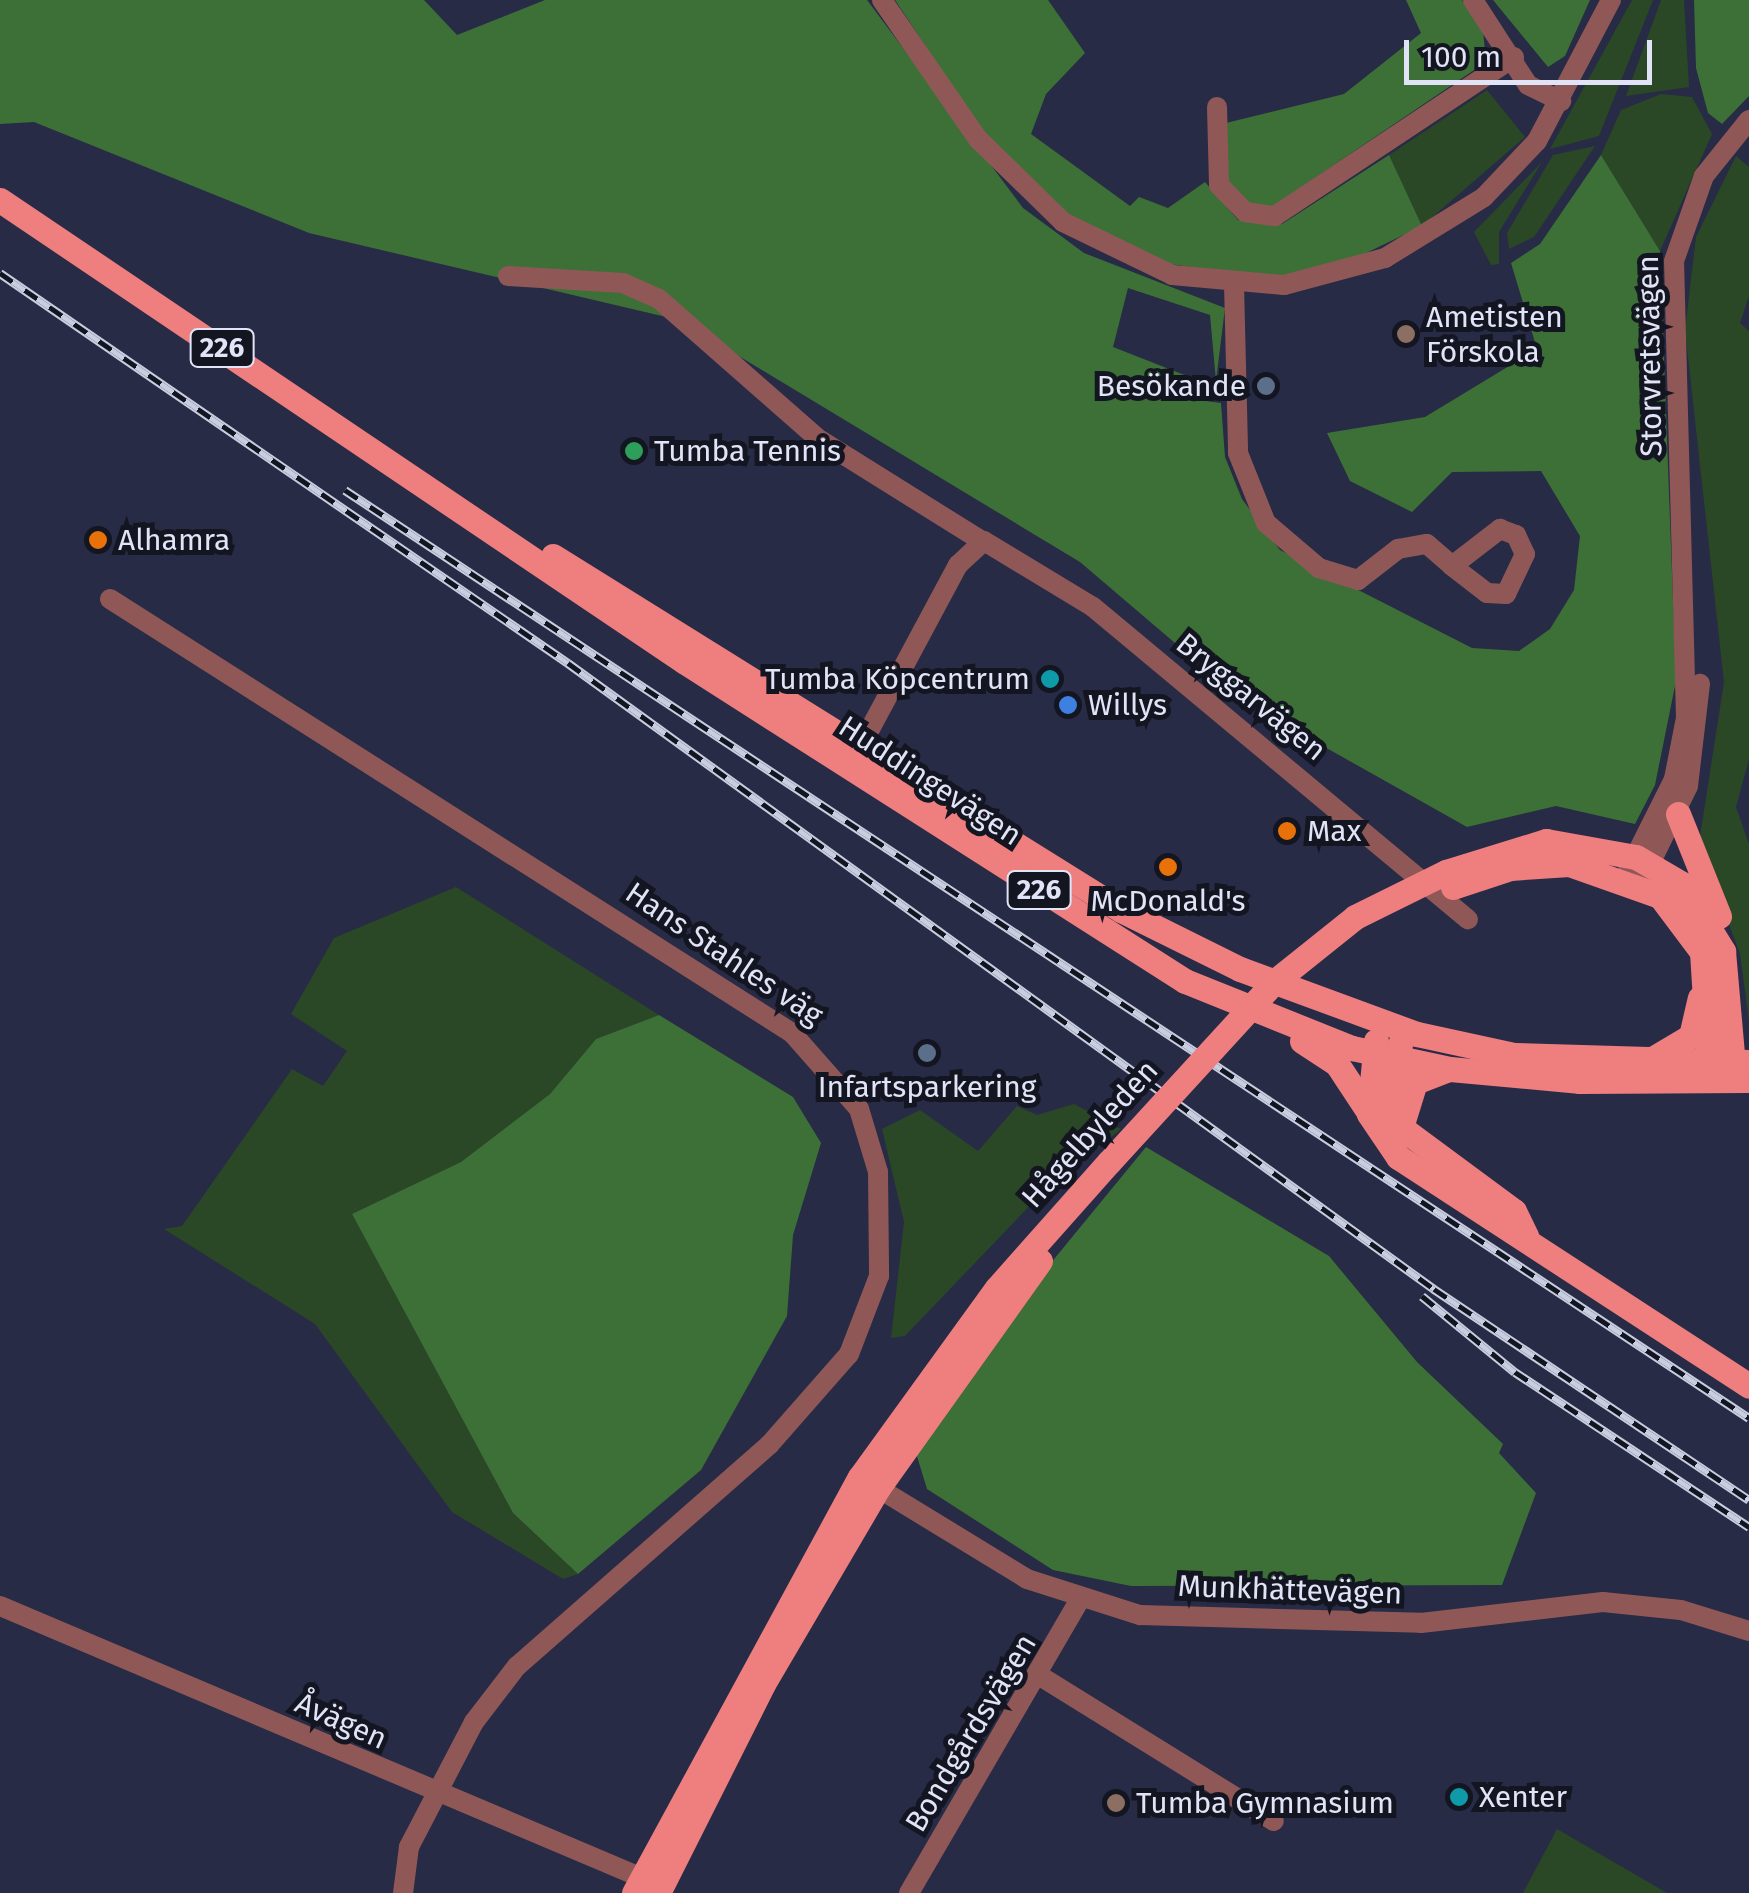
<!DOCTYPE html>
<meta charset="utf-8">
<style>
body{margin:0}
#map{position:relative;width:1749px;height:1893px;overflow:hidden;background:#272b46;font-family:"Fira Sans",sans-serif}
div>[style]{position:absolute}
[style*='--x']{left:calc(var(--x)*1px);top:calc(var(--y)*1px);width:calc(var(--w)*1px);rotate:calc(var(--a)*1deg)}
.green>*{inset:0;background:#2a4826}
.forest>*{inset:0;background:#3d7036}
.minor>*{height:20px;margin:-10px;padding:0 10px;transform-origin:10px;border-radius:10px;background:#8f5857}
.major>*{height:25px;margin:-12.5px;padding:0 12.5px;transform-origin:12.5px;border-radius:12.5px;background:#ef7e7f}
.rail>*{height:9px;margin-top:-4.5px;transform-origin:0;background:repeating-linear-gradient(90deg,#131521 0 15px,#c9cde0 0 30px);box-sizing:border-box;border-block:2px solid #c9cde0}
.major-bridge>*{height:25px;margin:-12.5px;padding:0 12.5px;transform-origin:12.5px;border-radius:12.5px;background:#ef7e7f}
.dots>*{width:28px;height:28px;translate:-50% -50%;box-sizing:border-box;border:5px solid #131521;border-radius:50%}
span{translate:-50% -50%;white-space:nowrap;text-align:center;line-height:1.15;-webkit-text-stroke:10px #131521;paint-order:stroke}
.shield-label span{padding:2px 8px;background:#131521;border:2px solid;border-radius:8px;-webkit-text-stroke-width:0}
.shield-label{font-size:28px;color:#e0e4f6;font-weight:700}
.poi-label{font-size:30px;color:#e0e4f6}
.left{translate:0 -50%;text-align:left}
.right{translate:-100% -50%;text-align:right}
.street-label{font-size:30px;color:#e0e4f6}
.scale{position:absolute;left:1404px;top:40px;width:248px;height:45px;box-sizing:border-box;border:5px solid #e0e4f6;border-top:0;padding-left:12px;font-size:30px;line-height:35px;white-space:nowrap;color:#e0e4f6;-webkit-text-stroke:8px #131521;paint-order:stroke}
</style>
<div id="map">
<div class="green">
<i style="clip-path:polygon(1632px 0,1653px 0,1599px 136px,1550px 149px)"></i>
<i style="clip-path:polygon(1661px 0,1684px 0,1689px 87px,1626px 96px)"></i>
<i style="clip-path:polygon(1487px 90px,1525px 137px,1422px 226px,1389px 155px)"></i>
<i style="clip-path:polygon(1661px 94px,1692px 97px,1712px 134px,1660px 251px,1601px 155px,1621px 110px)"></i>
<i style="clip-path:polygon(1595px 146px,1534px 237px,1509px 249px,1507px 233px,1553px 155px)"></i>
<i style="clip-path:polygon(1736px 156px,1749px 167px,1749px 296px,1740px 323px,1749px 331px,1749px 759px,1736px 807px,1749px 844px,1749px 1021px,1740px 954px,1699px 843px,1724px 682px,1685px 330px,1696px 237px)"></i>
<i style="clip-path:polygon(1542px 162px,1499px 232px,1499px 264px,1491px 265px,1474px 232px)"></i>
<i style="clip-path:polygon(456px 887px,659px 1015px,596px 1039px,550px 1094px,461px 1162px,352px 1214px,513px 1513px,578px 1574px,563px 1579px,452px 1512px,315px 1324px,164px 1229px,182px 1226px,292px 1069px,323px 1086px,347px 1051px,291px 1014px,334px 938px)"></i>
<i style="clip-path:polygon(1074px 1104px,1121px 1129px,1038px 1197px,905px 1336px,891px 1338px,904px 1222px,882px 1129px,920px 1110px,978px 1151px,1017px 1106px,1037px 1115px)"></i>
<i style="clip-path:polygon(1557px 1829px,1667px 1893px,1523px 1893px)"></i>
</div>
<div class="forest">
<i style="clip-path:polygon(0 0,424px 0,457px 35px,545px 0,867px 0,1023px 208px,1084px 253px,1225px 308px,1216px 381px,1210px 315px,1128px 288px,1113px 347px,1187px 376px,1191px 399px,1221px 403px,1225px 457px,1242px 499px,1280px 550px,1472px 648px,1519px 651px,1550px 629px,1574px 590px,1580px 536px,1541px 471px,1452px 472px,1412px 512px,1350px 481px,1327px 433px,1425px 417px,1537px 349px,1511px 263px,1540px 244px,1601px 155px,1660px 251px,1676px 681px,1655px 785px,1635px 824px,1556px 806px,1467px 827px,1243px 701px,1080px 562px,679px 320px,309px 233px,34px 122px,0 124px)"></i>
<i style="clip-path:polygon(895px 0,1048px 0,1085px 53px,1046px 94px,1031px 134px,1130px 206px,1139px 197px,1168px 208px,1205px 182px,1238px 220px,1282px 224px,1389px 155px,1422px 226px,1364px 254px,1274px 278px,1169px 264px,1069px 216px,984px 134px)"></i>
<i style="clip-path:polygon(1406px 0,1462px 0,1483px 30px,1486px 62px,1270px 208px,1254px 207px,1226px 182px,1226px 123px,1344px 94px,1421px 33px)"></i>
<i style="clip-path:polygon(1493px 0,1590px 0,1565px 56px,1548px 67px)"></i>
<i style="clip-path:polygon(1694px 0,1749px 0,1749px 96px,1722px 124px,1708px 113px,1696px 68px)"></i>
<i style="clip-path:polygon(659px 1015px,793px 1097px,821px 1143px,793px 1235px,787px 1316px,701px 1470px,578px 1574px,513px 1513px,352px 1214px,461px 1162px,550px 1094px,596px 1039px)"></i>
<i style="clip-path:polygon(1146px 1147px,1329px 1256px,1417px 1362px,1503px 1444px,1499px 1453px,1536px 1493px,1502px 1585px,1131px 1586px,1053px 1570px,927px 1489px,916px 1453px,1032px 1286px)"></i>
</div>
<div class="minor">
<i style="--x:882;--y:0;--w:169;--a:55.4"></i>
<i style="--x:978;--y:139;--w:119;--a:44.3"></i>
<i style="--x:1063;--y:222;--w:121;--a:25.9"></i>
<i style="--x:1172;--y:275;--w:112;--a:5.1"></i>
<i style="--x:1284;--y:285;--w:105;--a:-15"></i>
<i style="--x:1385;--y:258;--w:116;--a:-31.6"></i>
<i style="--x:1484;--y:197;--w:77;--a:-46.6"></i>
<i style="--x:1537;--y:141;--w:159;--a:-62.3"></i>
<i style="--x:1473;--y:0;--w:101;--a:57.1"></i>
<i style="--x:1528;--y:85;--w:37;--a:26"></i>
<i style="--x:1217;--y:107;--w:78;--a:88.5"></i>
<i style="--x:1219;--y:185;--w:37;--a:46"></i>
<i style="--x:1245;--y:212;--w:30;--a:8"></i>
<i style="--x:1275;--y:216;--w:287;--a:-33.6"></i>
<i style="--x:508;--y:276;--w:115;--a:3.5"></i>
<i style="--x:623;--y:283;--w:39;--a:24"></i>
<i style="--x:659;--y:299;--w:210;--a:41.3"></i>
<i style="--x:817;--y:438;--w:195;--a:32"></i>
<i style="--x:1234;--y:284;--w:169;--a:88.6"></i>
<i style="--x:1238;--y:453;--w:75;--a:68.2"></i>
<i style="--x:1266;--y:523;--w:70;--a:40.3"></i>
<i style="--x:1319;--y:568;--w:41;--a:17.1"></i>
<i style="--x:1358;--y:580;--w:51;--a:-37.8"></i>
<i style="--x:1398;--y:549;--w:29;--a:-10"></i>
<i style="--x:1427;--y:544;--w:33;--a:41"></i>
<i style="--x:1452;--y:566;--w:61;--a:-37.6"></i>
<i style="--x:1500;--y:529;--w:17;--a:21"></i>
<i style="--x:1516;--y:535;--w:21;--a:65"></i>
<i style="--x:1525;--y:554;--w:44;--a:115.4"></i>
<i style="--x:1506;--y:594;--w:19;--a:-177"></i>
<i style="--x:1487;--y:593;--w:44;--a:-142.4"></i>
<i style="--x:110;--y:599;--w:808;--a:32.47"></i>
<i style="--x:792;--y:1033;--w:101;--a:48.6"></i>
<i style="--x:859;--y:1109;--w:66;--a:73.2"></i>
<i style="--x:878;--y:1172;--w:104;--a:89.4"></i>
<i style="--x:879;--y:1276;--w:84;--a:111"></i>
<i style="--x:849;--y:1354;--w:121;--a:131.3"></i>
<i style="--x:769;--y:1445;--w:335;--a:138.7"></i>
<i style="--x:517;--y:1666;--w:71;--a:127.5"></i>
<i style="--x:474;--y:1722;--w:141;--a:117.5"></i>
<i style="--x:409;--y:1847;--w:46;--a:97.4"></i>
<i style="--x:855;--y:757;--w:218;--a:-61.8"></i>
<i style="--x:958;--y:565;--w:35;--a:-43"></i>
<i style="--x:984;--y:541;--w:127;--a:31.2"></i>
<i style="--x:1093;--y:607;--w:488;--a:39.8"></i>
<i style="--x:1625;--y:877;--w:110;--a:-63.4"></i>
<i style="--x:1674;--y:779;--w:62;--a:-78.9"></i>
<i style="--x:1686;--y:718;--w:457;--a:-91.5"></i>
<i style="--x:1674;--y:261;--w:90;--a:-70.6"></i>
<i style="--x:1704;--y:176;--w:72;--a:-51.2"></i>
<i style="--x:1643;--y:878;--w:102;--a:-63.9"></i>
<i style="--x:1688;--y:786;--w:103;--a:-83.3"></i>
<i style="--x:865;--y:1480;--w:190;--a:31.4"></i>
<i style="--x:1027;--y:1579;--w:119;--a:17.7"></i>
<i style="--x:1140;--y:1615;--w:281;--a:1.6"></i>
<i style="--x:1421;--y:1623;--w:183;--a:-6.6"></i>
<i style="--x:1603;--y:1602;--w:78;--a:5.9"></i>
<i style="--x:1681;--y:1610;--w:71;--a:17.2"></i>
<i style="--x:0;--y:1606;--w:710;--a:22.95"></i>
<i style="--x:1040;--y:1676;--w:275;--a:31.8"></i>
<i style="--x:909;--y:1893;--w:338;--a:-59.8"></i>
</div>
<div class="major">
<i style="--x:0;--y:200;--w:826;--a:34"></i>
<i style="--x:685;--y:662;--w:593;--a:32.54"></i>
<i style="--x:1185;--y:981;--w:180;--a:21.9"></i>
<i style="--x:1352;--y:1048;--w:100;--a:12.1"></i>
<i style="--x:1450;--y:1069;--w:131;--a:5.3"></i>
<i style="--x:1580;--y:1081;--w:169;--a:-0.3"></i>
<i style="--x:553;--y:556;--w:669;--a:31.93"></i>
<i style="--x:1121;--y:910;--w:133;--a:26.4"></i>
<i style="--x:1240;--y:969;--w:189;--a:20.2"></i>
<i style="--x:1417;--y:1034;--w:99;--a:12.2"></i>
<i style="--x:1514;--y:1055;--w:235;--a:1.7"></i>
<i style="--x:1678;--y:814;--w:110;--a:68.1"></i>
<i style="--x:1446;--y:872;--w:105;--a:-17.2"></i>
<i style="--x:1546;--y:841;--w:91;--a:10.1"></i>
<i style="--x:1636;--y:857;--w:53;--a:30.4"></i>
<i style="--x:1682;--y:884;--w:79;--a:58.5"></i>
<i style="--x:1723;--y:951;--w:125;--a:85"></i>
<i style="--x:1453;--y:887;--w:60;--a:-18.4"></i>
<i style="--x:1510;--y:868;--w:59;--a:-3.9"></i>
<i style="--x:1569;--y:864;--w:96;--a:19.4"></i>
<i style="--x:1660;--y:896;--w:70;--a:53.1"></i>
<i style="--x:1702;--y:952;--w:126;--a:86.4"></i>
<i style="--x:1302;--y:1041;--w:42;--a:33.3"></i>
<i style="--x:1337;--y:1064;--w:53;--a:56.6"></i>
<i style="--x:1376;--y:1041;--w:73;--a:95.5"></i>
<i style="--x:1369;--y:1114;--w:52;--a:56"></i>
<i style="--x:1398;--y:1157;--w:419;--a:33.1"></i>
<i style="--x:1400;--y:1044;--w:65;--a:97"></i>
<i style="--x:1392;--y:1109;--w:23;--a:61"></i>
<i style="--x:1403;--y:1129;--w:138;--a:36.5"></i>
<i style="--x:1514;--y:1211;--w:28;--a:64"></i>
<i style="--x:1654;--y:1058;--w:43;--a:-30.7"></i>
<i style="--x:1691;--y:1036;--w:39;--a:-77"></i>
<i style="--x:1402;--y:1124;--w:44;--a:-72.8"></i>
<i style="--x:1415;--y:1082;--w:33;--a:-21"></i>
<i style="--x:634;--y:1893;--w:473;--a:-61.5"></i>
<i style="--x:860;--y:1477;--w:233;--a:-54.1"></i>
<i style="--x:997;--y:1288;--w:169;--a:-48.4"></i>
<i style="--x:658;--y:1893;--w:234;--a:-63.3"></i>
<i style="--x:763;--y:1684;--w:227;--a:-59.6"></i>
<i style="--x:878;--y:1488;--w:279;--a:-54.5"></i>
</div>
<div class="rail">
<i style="--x:0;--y:273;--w:689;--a:34.47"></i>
<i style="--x:568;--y:663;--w:1069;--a:35.86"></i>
<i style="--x:1434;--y:1289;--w:379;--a:33.8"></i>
<i style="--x:345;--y:490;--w:1683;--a:33.46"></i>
<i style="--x:1422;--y:1296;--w:120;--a:39.3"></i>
<i style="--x:1515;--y:1372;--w:281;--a:33.5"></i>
</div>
<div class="major-bridge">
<i style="--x:1109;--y:1162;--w:244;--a:-47.5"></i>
<i style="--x:1274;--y:982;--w:104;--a:-38.7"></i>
<i style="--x:1355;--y:917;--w:102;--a:-26.3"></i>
</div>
<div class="dots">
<i style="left:1406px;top:334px;background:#8d6e63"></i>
<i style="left:1266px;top:386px;background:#5c6f8a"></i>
<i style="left:634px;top:451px;background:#2e9e5b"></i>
<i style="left:98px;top:540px;background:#e8710a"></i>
<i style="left:1050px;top:679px;background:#0f9aa8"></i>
<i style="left:1068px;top:705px;background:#3f7fe0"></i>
<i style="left:1287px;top:831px;background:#e8710a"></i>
<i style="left:1168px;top:867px;background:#e8710a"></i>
<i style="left:927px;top:1053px;background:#5c6f8a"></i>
<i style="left:1459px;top:1797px;background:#0f9aa8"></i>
<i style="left:1116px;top:1803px;background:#8d6e63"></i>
</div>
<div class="shield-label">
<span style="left:222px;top:348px">226</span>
<span style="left:1039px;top:890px">226</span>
</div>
<div class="poi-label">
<span class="left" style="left:1426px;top:334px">Ametisten<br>Förskola</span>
<span class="right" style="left:1246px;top:386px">Besökande</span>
<span class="left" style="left:654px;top:451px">Tumba Tennis</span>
<span class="left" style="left:118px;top:540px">Alhamra</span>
<span class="right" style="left:1030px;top:679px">Tumba Köpcentrum</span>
<span class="left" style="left:1088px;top:705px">Willys</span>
<span class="left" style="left:1307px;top:831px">Max</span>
<span style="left:1168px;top:901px">McDonald's</span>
<span style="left:927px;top:1087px">Infartsparkering</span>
<span class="left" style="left:1479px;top:1797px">Xenter</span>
<span class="left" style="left:1136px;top:1803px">Tumba Gymnasium</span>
</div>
<div class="street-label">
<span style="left:1650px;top:356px;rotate:-91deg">Storvretsvägen</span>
<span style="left:1251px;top:697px;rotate:39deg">Bryggarvägen</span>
<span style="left:930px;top:781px;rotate:33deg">Huddingevägen</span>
<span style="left:724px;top:954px;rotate:34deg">Hans Stahles väg</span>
<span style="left:1090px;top:1134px;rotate:-48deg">Hågelbyleden</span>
<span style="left:1290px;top:1590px;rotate:2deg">Munkhättevägen</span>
<span style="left:341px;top:1721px;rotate:24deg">Åvägen</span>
<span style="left:971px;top:1733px;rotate:-59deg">Bondgårdsvägen</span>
</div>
<div class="scale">100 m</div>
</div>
